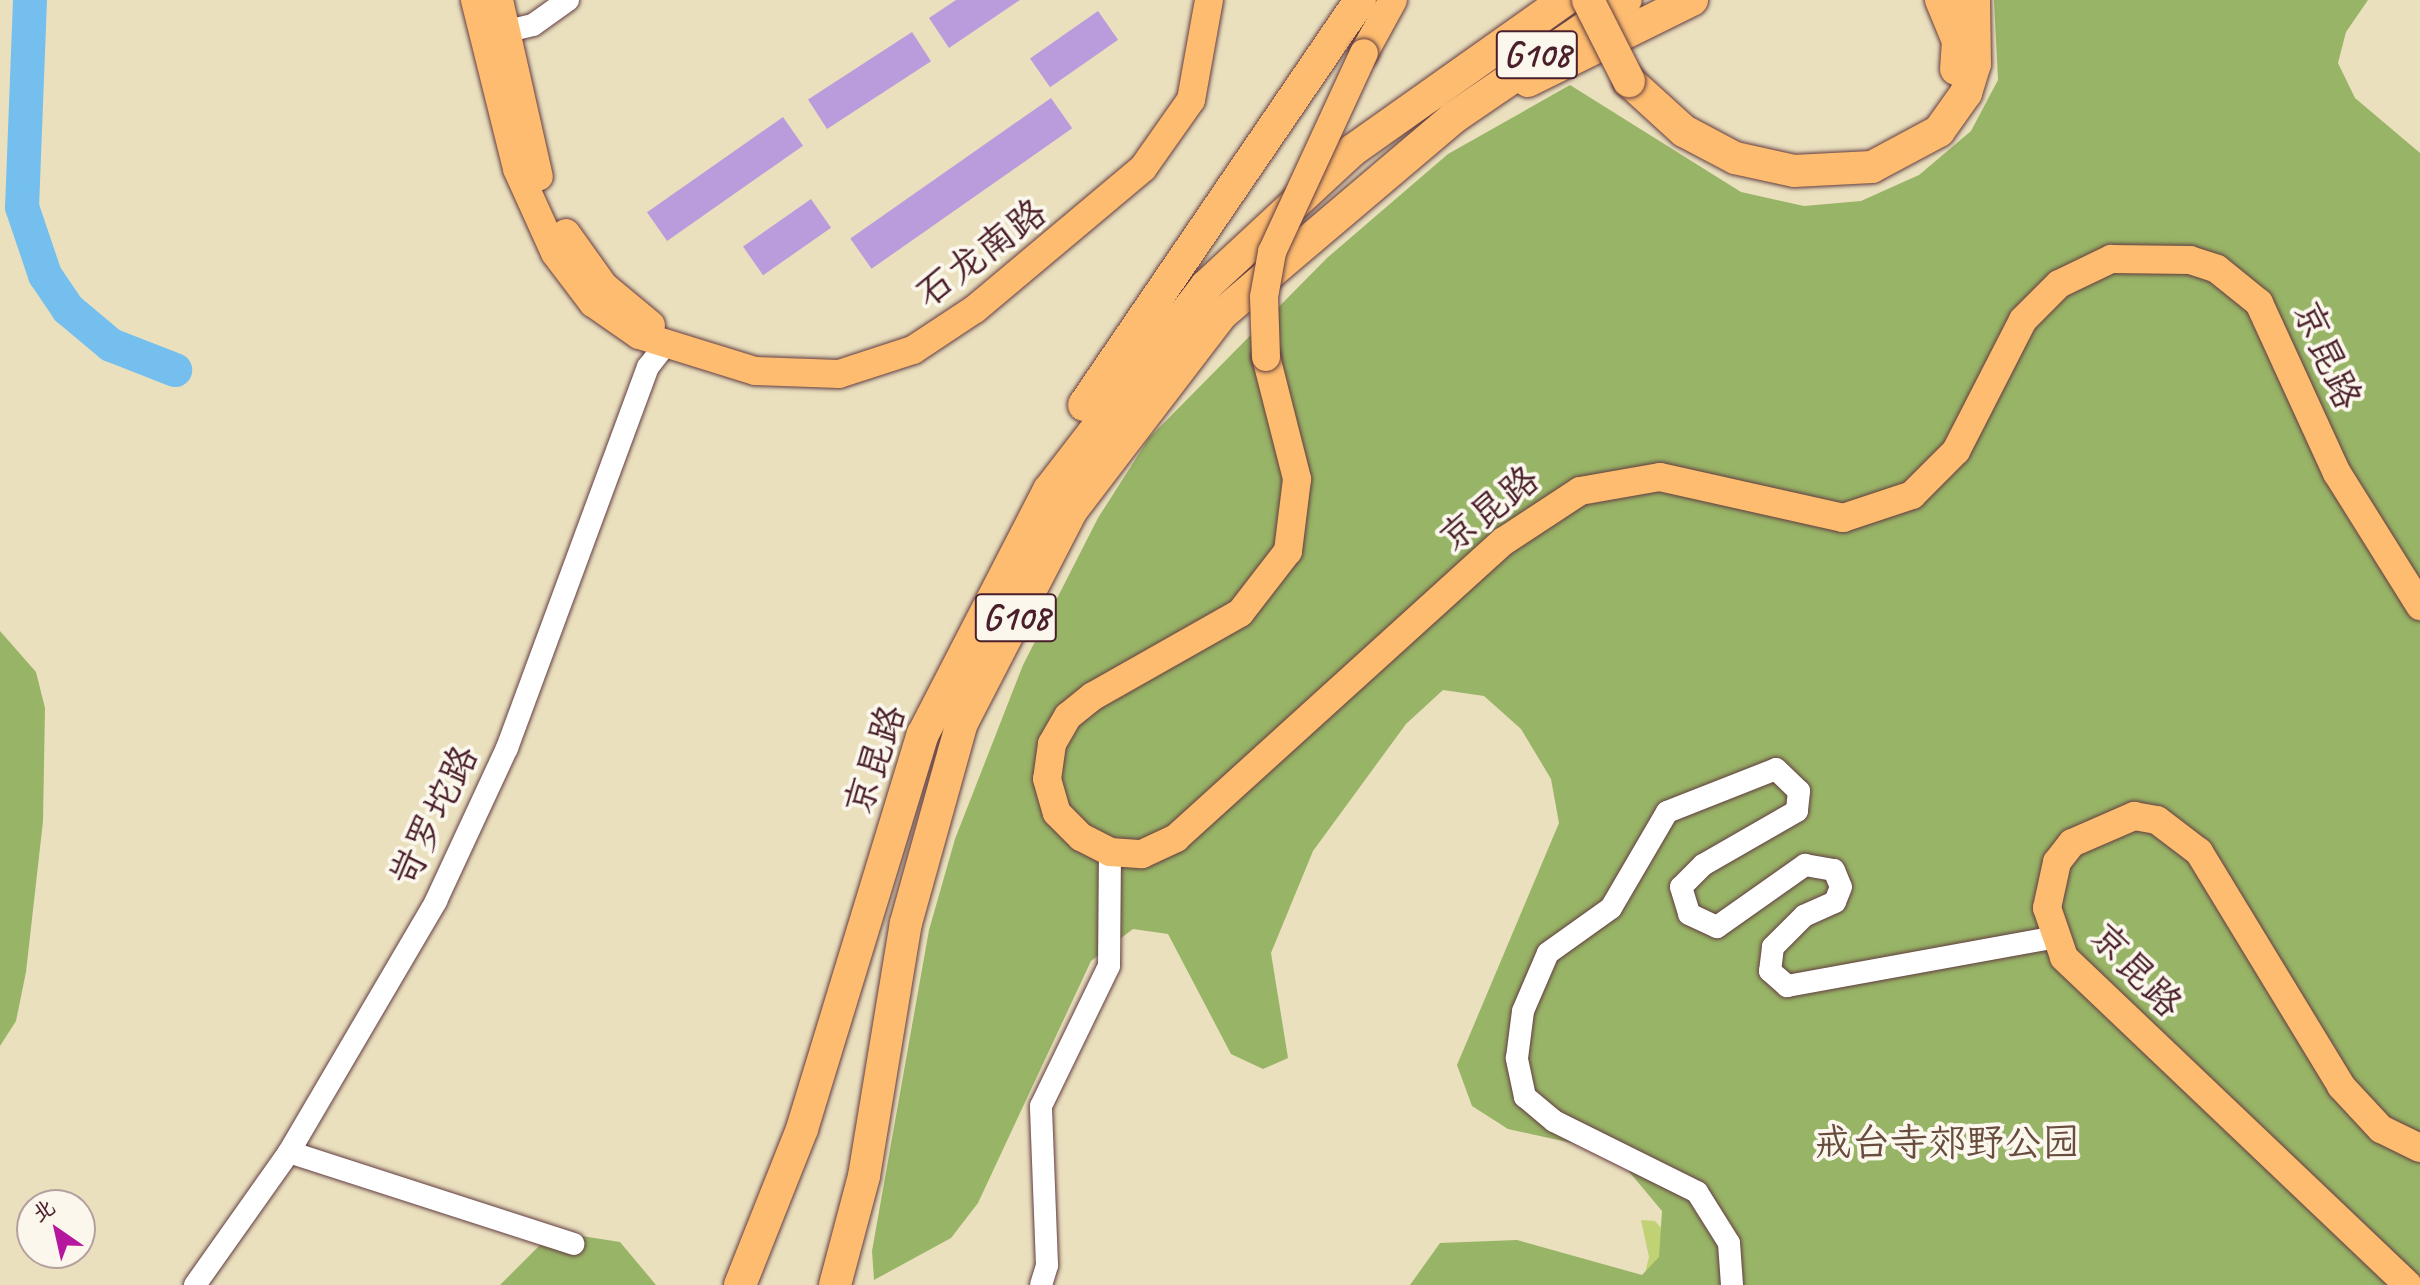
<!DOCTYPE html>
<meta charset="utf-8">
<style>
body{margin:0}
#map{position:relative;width:2420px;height:1285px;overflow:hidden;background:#eae0be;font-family:Caveat,"LXGW WenKai TC",sans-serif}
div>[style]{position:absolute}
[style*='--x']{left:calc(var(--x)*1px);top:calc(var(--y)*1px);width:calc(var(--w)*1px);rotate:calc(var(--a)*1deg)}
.green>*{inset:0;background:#c1d275}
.forest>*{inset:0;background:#98b466}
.river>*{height:34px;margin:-17px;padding:0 17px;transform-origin:17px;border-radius:17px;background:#74bfed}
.building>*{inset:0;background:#ba9cdd;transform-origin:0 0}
.roads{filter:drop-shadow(0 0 2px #623c41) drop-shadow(0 0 2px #623c41)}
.minor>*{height:22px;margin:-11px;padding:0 11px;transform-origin:11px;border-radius:11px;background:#fff}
.major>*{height:28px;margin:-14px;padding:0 14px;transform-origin:14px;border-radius:14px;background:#fdbc6f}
.highway>*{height:32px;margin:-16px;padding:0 16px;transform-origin:16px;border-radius:16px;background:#fdbc6f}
.bridges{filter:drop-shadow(0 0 2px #623c41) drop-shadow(0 0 2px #623c41)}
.major-bridge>*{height:28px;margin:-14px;padding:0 14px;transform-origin:14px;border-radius:14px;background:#fdbc6f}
.highway-bridge>*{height:32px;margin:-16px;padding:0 16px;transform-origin:16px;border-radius:16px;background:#fdbc6f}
span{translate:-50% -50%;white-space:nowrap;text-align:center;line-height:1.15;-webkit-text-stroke:8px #fbf7ec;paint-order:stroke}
.shield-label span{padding:2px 6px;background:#fbf7ec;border:2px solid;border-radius:6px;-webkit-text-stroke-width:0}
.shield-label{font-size:36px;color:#4a1f2b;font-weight:700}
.street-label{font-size:38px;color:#4a1f2b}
.park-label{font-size:38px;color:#684c3e}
.north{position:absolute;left:16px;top:1189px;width:80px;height:80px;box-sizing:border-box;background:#fbf7ec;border:2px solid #b4a19f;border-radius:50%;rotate:326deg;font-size:22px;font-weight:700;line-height:32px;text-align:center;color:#4a1f2b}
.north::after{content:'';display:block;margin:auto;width:28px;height:36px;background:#b5179e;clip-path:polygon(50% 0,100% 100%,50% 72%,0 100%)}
</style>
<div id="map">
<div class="green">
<i style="clip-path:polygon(1641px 1220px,1655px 1221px,1683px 1253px,1642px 1285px,1649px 1257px)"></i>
</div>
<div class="forest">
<i style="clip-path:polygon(1994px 0,2368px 0,2346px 32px,2338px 63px,2355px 98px,2420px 153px,2420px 1285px,1410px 1285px,1440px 1243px,1517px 1240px,1642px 1275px,1659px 1257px,1662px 1211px,1626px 1168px,1581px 1145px,1508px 1129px,1472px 1106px,1457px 1065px,1559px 823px,1551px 779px,1521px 729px,1484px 696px,1443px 690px,1406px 724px,1313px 851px,1271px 953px,1288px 1058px,1263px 1069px,1231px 1054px,1168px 934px,1133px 929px,1091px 961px,978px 1203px,951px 1238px,874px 1280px,872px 1251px,929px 930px,955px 839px,1023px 665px,1098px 518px,1149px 438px,1327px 258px,1448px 154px,1570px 85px,1741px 192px,1804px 206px,1861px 201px,1919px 175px,1971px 131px,1998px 80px)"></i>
<i style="clip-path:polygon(0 631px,36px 672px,45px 708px,43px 821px,26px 972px,16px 1021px,0 1046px)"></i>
<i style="clip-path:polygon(569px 1234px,620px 1242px,656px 1285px,500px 1285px,546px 1239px)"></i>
</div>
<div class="river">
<i style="--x:30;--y:0;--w:207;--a:92.2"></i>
<i style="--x:22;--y:207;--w:72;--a:71.3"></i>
<i style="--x:45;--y:275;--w:41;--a:55.9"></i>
<i style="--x:68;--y:309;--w:56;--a:39.9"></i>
<i style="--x:111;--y:345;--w:69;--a:21.3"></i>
</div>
<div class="building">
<i style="clip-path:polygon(956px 0,1020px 0,949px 48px,929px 18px)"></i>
<i style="left:1098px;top:11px;width:35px;height:83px;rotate:55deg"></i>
<i style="left:912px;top:32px;width:35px;height:124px;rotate:57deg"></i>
<i style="left:1051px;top:98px;width:37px;height:245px;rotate:55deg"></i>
<i style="left:783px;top:117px;width:35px;height:166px;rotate:55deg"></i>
<i style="left:811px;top:199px;width:35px;height:83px;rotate:55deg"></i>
</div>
<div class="roads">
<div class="minor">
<i style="--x:491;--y:35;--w:43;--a:-13.4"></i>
<i style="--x:533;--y:25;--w:43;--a:-35.5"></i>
<i style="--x:289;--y:1152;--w:299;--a:17.9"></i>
<i style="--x:195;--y:1285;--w:163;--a:-54.7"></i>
<i style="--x:289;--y:1152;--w:291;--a:-59.6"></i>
<i style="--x:436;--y:901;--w:169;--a:-65.1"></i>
<i style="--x:507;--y:748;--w:406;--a:-69.7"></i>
<i style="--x:648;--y:367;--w:31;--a:-52"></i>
<i style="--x:1041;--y:1285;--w:21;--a:-73"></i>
<i style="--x:1047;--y:1265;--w:159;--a:-92.2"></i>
<i style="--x:1041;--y:1106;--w:156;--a:-64.1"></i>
<i style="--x:1109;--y:966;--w:114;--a:-89.5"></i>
<i style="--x:1732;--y:1285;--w:42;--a:-94.1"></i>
<i style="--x:1729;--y:1243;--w:60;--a:-122.1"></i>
<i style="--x:1697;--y:1192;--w:160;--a:-153.6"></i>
<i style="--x:1554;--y:1121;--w:38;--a:-140"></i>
<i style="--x:1525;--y:1097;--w:40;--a:-102"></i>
<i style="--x:1517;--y:1058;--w:47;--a:-82.7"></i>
<i style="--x:1523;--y:1011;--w:63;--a:-66.7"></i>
<i style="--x:1548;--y:953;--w:77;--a:-35.5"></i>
<i style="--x:1611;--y:908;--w:111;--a:-59.7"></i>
<i style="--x:1667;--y:812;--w:117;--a:-21.5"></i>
<i style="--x:1776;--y:769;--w:32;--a:44"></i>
<i style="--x:1799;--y:791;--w:20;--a:96"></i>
<i style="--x:1797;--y:811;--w:108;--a:150.1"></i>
<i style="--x:1703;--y:865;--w:31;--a:135"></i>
<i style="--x:1681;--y:887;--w:28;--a:73"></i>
<i style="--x:1689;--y:914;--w:31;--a:25"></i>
<i style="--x:1717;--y:927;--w:108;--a:-35.2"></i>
<i style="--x:1805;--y:865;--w:29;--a:10"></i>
<i style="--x:1834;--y:870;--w:18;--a:68"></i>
<i style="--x:1841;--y:887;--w:16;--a:112"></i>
<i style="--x:1835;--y:902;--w:34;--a:156"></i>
<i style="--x:1804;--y:916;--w:44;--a:135"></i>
<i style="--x:1773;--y:947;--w:24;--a:97"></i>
<i style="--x:1770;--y:971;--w:23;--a:41"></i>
<i style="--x:1787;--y:986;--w:269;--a:-10.3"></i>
</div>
<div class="major">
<i style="--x:475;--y:0;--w:174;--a:76"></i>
<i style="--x:517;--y:169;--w:92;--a:65.7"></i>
<i style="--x:555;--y:253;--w:63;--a:52.8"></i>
<i style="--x:593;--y:303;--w:56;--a:34.8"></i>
<i style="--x:639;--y:335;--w:121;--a:17.2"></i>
<i style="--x:755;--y:371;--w:84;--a:2"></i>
<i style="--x:839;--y:374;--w:78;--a:-18"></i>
<i style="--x:913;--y:350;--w:74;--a:-33.5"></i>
<i style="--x:975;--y:309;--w:219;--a:-40"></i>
<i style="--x:1143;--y:168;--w:83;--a:-54.8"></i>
<i style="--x:1191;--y:100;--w:102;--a:-79.8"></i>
<i style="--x:499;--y:0;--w:181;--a:77.3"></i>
<i style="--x:1364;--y:53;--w:60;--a:-61.3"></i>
<i style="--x:566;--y:233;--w:65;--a:54.4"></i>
<i style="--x:604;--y:286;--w:61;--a:39.7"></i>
<i style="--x:1266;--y:357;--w:126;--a:75.7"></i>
<i style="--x:1297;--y:479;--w:73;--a:97.1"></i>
<i style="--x:1288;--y:551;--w:78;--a:127.7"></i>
<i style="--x:1240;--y:613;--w:169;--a:150.5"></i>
<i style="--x:1093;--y:696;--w:32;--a:141"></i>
<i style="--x:1068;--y:716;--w:32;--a:120"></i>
<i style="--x:1052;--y:744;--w:35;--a:98"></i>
<i style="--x:1047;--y:779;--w:35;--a:74"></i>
<i style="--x:1057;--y:813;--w:34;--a:45"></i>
<i style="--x:1081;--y:837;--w:33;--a:27"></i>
<i style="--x:1110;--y:852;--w:32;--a:4"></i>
<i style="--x:1142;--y:854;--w:38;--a:-25"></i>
<i style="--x:1176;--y:838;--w:442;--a:-42.2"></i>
<i style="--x:1504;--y:541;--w:91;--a:-33.3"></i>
<i style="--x:1580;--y:491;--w:81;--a:-9.9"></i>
<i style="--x:1660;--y:477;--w:188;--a:12.6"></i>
<i style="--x:1843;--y:518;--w:73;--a:-18.4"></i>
<i style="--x:1912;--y:495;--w:62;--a:-45"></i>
<i style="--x:1956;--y:451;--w:147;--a:-62.9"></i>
<i style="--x:2023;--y:320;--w:51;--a:-45"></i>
<i style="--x:2059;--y:284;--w:58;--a:-25.7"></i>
<i style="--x:2111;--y:259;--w:79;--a:0.7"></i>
<i style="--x:2190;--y:260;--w:28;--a:18"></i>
<i style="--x:2217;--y:269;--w:54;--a:39"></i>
<i style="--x:2259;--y:303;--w:187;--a:65.4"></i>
<i style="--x:2337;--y:473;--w:157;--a:58"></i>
<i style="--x:2408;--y:1285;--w:475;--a:-136.4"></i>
<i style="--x:2064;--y:957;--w:52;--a:-109.1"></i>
<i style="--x:2047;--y:908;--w:47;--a:-77.7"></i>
<i style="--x:2057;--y:862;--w:24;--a:-52"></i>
<i style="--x:2072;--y:843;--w:68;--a:-23.5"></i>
<i style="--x:2134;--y:816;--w:23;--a:10"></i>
<i style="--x:2157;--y:820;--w:53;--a:37.3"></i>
<i style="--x:2199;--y:852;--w:274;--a:58.7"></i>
<i style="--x:2341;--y:1086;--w:59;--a:47.1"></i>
<i style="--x:2381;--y:1129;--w:43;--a:26"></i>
</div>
<div class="highway">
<i style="--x:1941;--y:0;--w:44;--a:67.5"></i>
<i style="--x:1958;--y:41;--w:28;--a:94"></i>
<i style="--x:1528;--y:81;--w:183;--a:-26.3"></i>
<i style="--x:1629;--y:81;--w:74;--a:42.3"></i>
<i style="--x:1684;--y:131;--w:58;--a:27.9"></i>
<i style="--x:1735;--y:158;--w:60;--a:12.4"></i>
<i style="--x:1794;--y:171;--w:78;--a:-2.9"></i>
<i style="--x:1872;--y:167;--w:76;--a:-28.2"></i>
<i style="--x:1939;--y:131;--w:47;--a:-54.6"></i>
<i style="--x:1966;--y:93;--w:30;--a:-73"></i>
<i style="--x:1975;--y:64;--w:64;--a:-90.9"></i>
<i style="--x:1084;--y:405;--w:490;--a:-55.7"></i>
<i style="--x:740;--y:1285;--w:168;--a:-68.3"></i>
<i style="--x:802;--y:1129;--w:413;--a:-73"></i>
<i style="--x:923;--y:734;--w:275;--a:-62.7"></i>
<i style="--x:1049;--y:490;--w:257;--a:-52.4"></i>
<i style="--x:1206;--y:286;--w:200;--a:-42.8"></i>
<i style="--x:1353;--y:150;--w:260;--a:-35.3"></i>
<i style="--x:835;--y:1285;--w:113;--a:-75.1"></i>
<i style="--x:864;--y:1176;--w:256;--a:-80.6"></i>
<i style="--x:906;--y:923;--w:208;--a:-74.4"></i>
<i style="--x:962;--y:723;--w:240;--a:-62.7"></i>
<i style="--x:1072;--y:510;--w:247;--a:-52.6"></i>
<i style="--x:1222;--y:314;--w:303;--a:-40.3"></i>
<i style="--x:1453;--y:118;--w:209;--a:-34.3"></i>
</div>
</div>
<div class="bridges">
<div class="major-bridge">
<i style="--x:1266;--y:357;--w:60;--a:-91.9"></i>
<i style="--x:1264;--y:297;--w:46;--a:-79.9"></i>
<i style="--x:1272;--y:252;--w:219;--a:-65.2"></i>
</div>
<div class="highway-bridge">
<i style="--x:1588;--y:0;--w:91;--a:63.2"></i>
</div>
</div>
<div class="shield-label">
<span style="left:1537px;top:55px">G108</span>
<span style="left:1016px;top:618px">G108</span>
</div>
<div class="street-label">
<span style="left:981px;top:253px;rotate:-37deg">石龙南路</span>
<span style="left:2327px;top:355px;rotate:66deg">京昆路</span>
<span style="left:1489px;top:509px;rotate:-38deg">京昆路</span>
<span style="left:875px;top:760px;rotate:-71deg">京昆路</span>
<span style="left:434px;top:816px;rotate:-64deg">岢罗坨路</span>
<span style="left:2136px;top:970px;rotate:46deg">京昆路</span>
</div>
<div class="park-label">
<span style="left:1947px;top:1143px">戒台寺郊野公园</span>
</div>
<div class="north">北</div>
</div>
